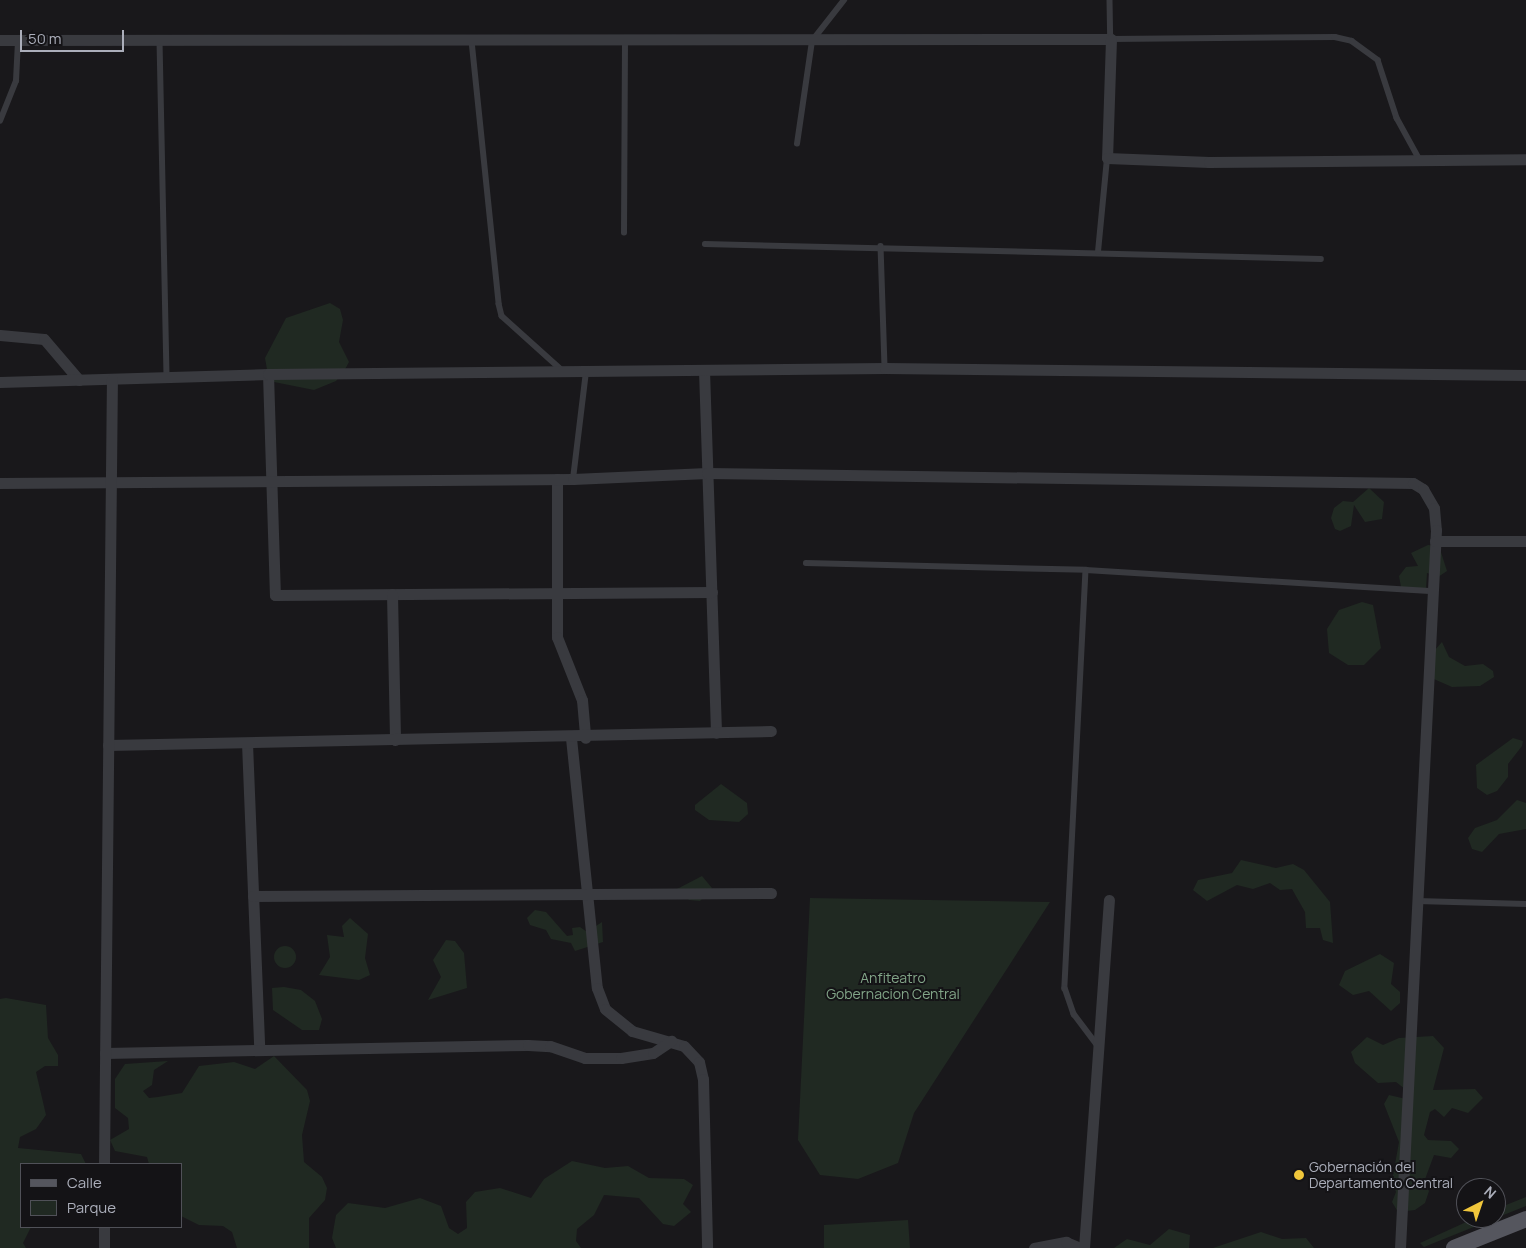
<!DOCTYPE html>
<meta charset="utf-8">
<style>
body{margin:0}
#map{position:relative;width:1526px;height:1248px;overflow:hidden;background:#19181b;font-family:Manrope,sans-serif}
div>[style]{position:absolute}
[style*='--x']{left:calc(var(--x)*1px);top:calc(var(--y)*1px);width:calc(var(--w)*1px);rotate:calc(var(--a)*1deg)}
.green>*{inset:0;background:#202922}
.round{border-radius:50%}
.service>*{height:5.5px;margin:-2.75px;padding:0 2.75px;transform-origin:2.75px;border-radius:2.75px;background:#393a3f}
.minor>*{height:11px;margin:-5.5px;padding:0 5.5px;transform-origin:5.5px;border-radius:5.5px;background:#393a3f}
.primary>*{height:16px;margin:-8px;padding:0 8px;transform-origin:8px;border-radius:8px;background:#55565e}
.dots>*{width:14px;height:14px;translate:-50% -50%;box-sizing:border-box;border:2px solid #141316;border-radius:50%}
span{translate:-50% -50%;white-space:nowrap;text-align:center;line-height:1.15;-webkit-text-stroke:4px #141316;paint-order:stroke}
.park-label{font-size:14px;color:#82a588}
.poi-label{font-size:14px;color:#abaeba}
.left{translate:0 -50%;text-align:left}
.legend{position:absolute;left:20px;top:1163px;width:162px;height:65px;box-sizing:border-box;background:#141316;border:1px solid #505158;margin:0;padding:6px 9px;list-style:none;font-size:15px;color:#abaeba}
.legend li{display:flex;align-items:center;gap:10px;height:25px}
.legend b{width:25px;border:1px solid #505158}
.north{position:absolute;left:1456px;top:1178px;width:50px;height:50px;box-sizing:border-box;background:#141316;border:1px solid #505158;border-radius:50%;rotate:41deg;font-size:14px;font-weight:700;line-height:20px;text-align:center;color:#abaeba}
.north::after{content:'';display:block;margin:auto;width:18px;height:22px;background:#f0c63b;clip-path:polygon(50% 0,100% 100%,50% 72%,0 100%)}
.scale{position:absolute;left:20px;top:30px;width:104px;height:22px;box-sizing:border-box;border:2px solid #abaeba;border-top:0;padding-left:6px;font-size:15px;line-height:18px;white-space:nowrap;color:#abaeba;-webkit-text-stroke:4px #141316;paint-order:stroke}
</style>
<div id="map">
<div class="green">
<i style="clip-path:polygon(330px 303px,340px 309px,343px 320px,339px 342px,349px 362px,343px 373px,336px 381px,314px 390px,269px 381px,265px 358px,286px 318px)"></i>
<i style="clip-path:polygon(1369px 488px,1384px 502px,1382px 519px,1365px 522px,1354px 505px,1351px 526px,1340px 531px,1335px 529px,1331px 518px,1334px 508px,1343px 501px,1353px 502px)"></i>
<i style="clip-path:polygon(1428px 545px,1439px 546px,1447px 571px,1438px 577px,1427px 573px,1426px 589px,1410px 593px,1401px 587px,1399px 576px,1406px 567px,1418px 566px,1411px 553px)"></i>
<i style="clip-path:polygon(1362px 602px,1373px 605px,1381px 648px,1364px 665px,1348px 665px,1329px 653px,1327px 629px,1339px 610px)"></i>
<i style="clip-path:polygon(1442px 642px,1449px 657px,1465px 666px,1483px 664px,1493px 671px,1494px 677px,1480px 686px,1452px 687px,1427px 676px,1434px 651px)"></i>
<i style="clip-path:polygon(1513px 738px,1523px 741px,1522px 746px,1508px 764px,1508px 777px,1497px 791px,1487px 795px,1477px 788px,1476px 765px)"></i>
<i style="clip-path:polygon(721px 784px,747px 803px,748px 814px,739px 822px,709px 820px,695px 810px,695px 805px)"></i>
<i style="clip-path:polygon(1517px 800px,1526px 803px,1526px 829px,1499px 834px,1482px 852px,1472px 849px,1468px 838px,1475px 828px,1497px 820px)"></i>
<i style="clip-path:polygon(1241px 860px,1276px 868px,1293px 864px,1304px 870px,1330px 902px,1333px 943px,1323px 940px,1320px 928px,1306px 928px,1305px 912px,1292px 889px,1280px 890px,1270px 883px,1253px 889px,1237px 885px,1207px 901px,1193px 890px,1198px 880px,1232px 873px)"></i>
<i style="clip-path:polygon(702px 876px,712px 888px,700px 901px,689px 900px,677px 889px)"></i>
<i style="clip-path:polygon(810px 898px,1050px 902px,914px 1113px,898px 1163px,858px 1179px,820px 1175px,798px 1140px)"></i>
<i style="clip-path:polygon(535px 910px,546px 912px,567px 936px,573px 935px,572px 928px,580px 927px,587px 932px,602px 922px,603px 942px,575px 951px,571px 943px,551px 939px,546px 930px,530px 925px,527px 918px)"></i>
<i style="clip-path:polygon(350px 918px,368px 934px,365px 958px,370px 975px,359px 980px,319px 975px,330px 957px,327px 935px,344px 937px,342px 926px)"></i>
<i style="clip-path:polygon(446px 940px,455px 941px,464px 953px,467px 988px,428px 1000px,441px 977px,433px 960px)"></i>
<i class="round" style="left:274px;top:946px;width:22px;height:22px"></i>
<i style="clip-path:polygon(1380px 954px,1394px 963px,1391px 984px,1400px 992px,1400px 1003px,1391px 1011px,1369px 991px,1353px 995px,1339px 985px,1345px 971px)"></i>
<i style="clip-path:polygon(284px 987px,301px 990px,315px 1001px,322px 1019px,319px 1030px,302px 1030px,273px 1010px,272px 988px)"></i>
<i style="clip-path:polygon(6px 998px,46px 1005px,48px 1038px,58px 1055px,58px 1066px,45px 1066px,36px 1072px,46px 1115px,36px 1129px,20px 1137px,18px 1148px,81px 1154px,86px 1164px,21px 1164px,21px 1227px,31px 1227px,23px 1243px,26px 1248px,0 1248px,0 999px)"></i>
<i style="clip-path:polygon(1433px 1036px,1444px 1048px,1433px 1090px,1475px 1089px,1483px 1098px,1468px 1113px,1452px 1108px,1444px 1117px,1435px 1109px,1430px 1112px,1424px 1135px,1428px 1140px,1451px 1141px,1459px 1149px,1451px 1158px,1434px 1155px,1424px 1182px,1429px 1191px,1425px 1203px,1415px 1210px,1398px 1212px,1392px 1202px,1396px 1192px,1392px 1181px,1399px 1142px,1384px 1104px,1389px 1095px,1406px 1099px,1405px 1089px,1396px 1082px,1378px 1083px,1355px 1063px,1351px 1052px,1367px 1037px,1383px 1045px,1399px 1038px)"></i>
<i style="clip-path:polygon(274px 1056px,307px 1090px,310px 1101px,302px 1135px,304px 1162px,322px 1177px,327px 1188px,325px 1200px,309px 1218px,309px 1248px,237px 1248px,232px 1232px,223px 1226px,199px 1225px,181px 1216px,181px 1164px,149px 1164px,147px 1157px,115px 1151px,110px 1140px,129px 1129px,128px 1118px,115px 1108px,115px 1079px,125px 1064px,168px 1061px,154px 1070px,152px 1085px,143px 1091px,149px 1098px,158px 1097px,182px 1093px,199px 1066px,234px 1062px,255px 1069px)"></i>
<i style="clip-path:polygon(572px 1161px,605px 1168px,628px 1166px,649px 1178px,684px 1179px,693px 1185px,683px 1204px,691px 1212px,674px 1226px,663px 1224px,639px 1198px,604px 1195px,594px 1215px,577px 1229px,576px 1241px,581px 1248px,336px 1248px,332px 1238px,336px 1215px,348px 1203px,385px 1208px,420px 1198px,441px 1206px,449px 1228px,458px 1234px,467px 1228px,466px 1202px,475px 1192px,500px 1188px,531px 1198px,544px 1179px)"></i>
<i style="clip-path:polygon(1526px 1197px,1526px 1206px,1496px 1218px,1496px 1209px)"></i>
<i style="clip-path:polygon(1475px 1218px,1496px 1218px,1424px 1247px,1420px 1243px)"></i>
<i style="clip-path:polygon(908px 1220px,910px 1248px,824px 1248px,824px 1225px)"></i>
<i style="clip-path:polygon(1169px 1229px,1190px 1235px,1189px 1248px,1114px 1248px,1127px 1239px,1150px 1245px)"></i>
<i style="clip-path:polygon(1261px 1232px,1282px 1239px,1306px 1238px,1314px 1248px,1213px 1248px)"></i>
</div>
<div class="service">
<i style="--x:1110;--y:0;--w:39;--a:89"></i>
<i style="--x:1111;--y:39;--w:224;--a:-0.5"></i>
<i style="--x:1335;--y:37;--w:17;--a:13"></i>
<i style="--x:1352;--y:41;--w:32;--a:36"></i>
<i style="--x:1378;--y:60;--w:61;--a:71.9"></i>
<i style="--x:1397;--y:118;--w:48;--a:61.3"></i>
<i style="--x:160;--y:41;--w:335;--a:88.8"></i>
<i style="--x:472;--y:41;--w:264;--a:84.1"></i>
<i style="--x:499;--y:304;--w:12;--a:76"></i>
<i style="--x:502;--y:316;--w:81;--a:42"></i>
<i style="--x:0;--y:121;--w:43;--a:-68.2"></i>
<i style="--x:16;--y:81;--w:40;--a:-87.1"></i>
<i style="--x:797;--y:144;--w:104;--a:-81.7"></i>
<i style="--x:812;--y:41;--w:52;--a:-52"></i>
<i style="--x:624;--y:233;--w:192;--a:-89.7"></i>
<i style="--x:705;--y:244;--w:616;--a:1.39"></i>
<i style="--x:881;--y:246;--w:122;--a:88.1"></i>
<i style="--x:1098;--y:252;--w:94;--a:-84.5"></i>
<i style="--x:573;--y:479;--w:108;--a:-83.1"></i>
<i style="--x:806;--y:563;--w:280;--a:1.4"></i>
<i style="--x:1086;--y:570;--w:348;--a:3.5"></i>
<i style="--x:1086;--y:570;--w:419;--a:92.9"></i>
<i style="--x:1065;--y:988;--w:28;--a:71"></i>
<i style="--x:1074;--y:1014;--w:38;--a:53"></i>
<i style="--x:1417;--y:901;--w:109;--a:1.6"></i>
</div>
<div class="minor">
<i style="--x:0;--y:40;--w:1111;--a:-0.05"></i>
<i style="--x:1111;--y:39;--w:119;--a:91.9"></i>
<i style="--x:1107;--y:158;--w:102;--a:2.2"></i>
<i style="--x:1209;--y:162;--w:317;--a:-0.5"></i>
<i style="--x:0;--y:335;--w:44;--a:5.2"></i>
<i style="--x:44;--y:339;--w:54;--a:49.5"></i>
<i style="--x:704;--y:370;--w:363;--a:88.1"></i>
<i style="--x:268;--y:374;--w:221;--a:88.2"></i>
<i style="--x:275;--y:595;--w:437;--a:-0.4"></i>
<i style="--x:0;--y:382;--w:268;--a:-1.7"></i>
<i style="--x:268;--y:374;--w:617;--a:-0.56"></i>
<i style="--x:885;--y:368;--w:641;--a:0.63"></i>
<i style="--x:557;--y:479;--w:158;--a:90"></i>
<i style="--x:557;--y:637;--w:68;--a:68.4"></i>
<i style="--x:582;--y:700;--w:38;--a:85"></i>
<i style="--x:0;--y:483;--w:573;--a:-0.4"></i>
<i style="--x:573;--y:479;--w:134;--a:-2.6"></i>
<i style="--x:707;--y:473;--w:706;--a:0.81"></i>
<i style="--x:1413;--y:483;--w:12;--a:31"></i>
<i style="--x:1423;--y:489;--w:22;--a:60"></i>
<i style="--x:1434;--y:508;--w:22;--a:85"></i>
<i style="--x:1436;--y:530;--w:719;--a:92.87"></i>
<i style="--x:1435;--y:541;--w:91;--a:0"></i>
<i style="--x:392;--y:594;--w:146;--a:88.8"></i>
<i style="--x:571;--y:738;--w:251;--a:84.1"></i>
<i style="--x:597;--y:988;--w:22;--a:69"></i>
<i style="--x:605;--y:1009;--w:35;--a:39"></i>
<i style="--x:632;--y:1031;--w:54;--a:16.1"></i>
<i style="--x:684;--y:1046;--w:22;--a:47"></i>
<i style="--x:699;--y:1062;--w:17;--a:77"></i>
<i style="--x:703;--y:1079;--w:169;--a:88.6"></i>
<i style="--x:247;--y:743;--w:304;--a:87.7"></i>
<i style="--x:108;--y:745;--w:663;--a:-1.21"></i>
<i style="--x:253;--y:896;--w:518;--a:-0.33"></i>
<i style="--x:105;--y:1053;--w:423;--a:-1.1"></i>
<i style="--x:528;--y:1045;--w:22;--a:3"></i>
<i style="--x:550;--y:1046;--w:37;--a:19"></i>
<i style="--x:585;--y:1058;--w:36;--a:0"></i>
<i style="--x:621;--y:1058;--w:32;--a:-9"></i>
<i style="--x:653;--y:1053;--w:22;--a:-34"></i>
<i style="--x:104;--y:1164;--w:785;--a:-89.42"></i>
<i style="--x:104;--y:1248;--w:21;--a:-90"></i>
<i style="--x:1034;--y:1248;--w:33;--a:-11"></i>
<i style="--x:1066;--y:1242;--w:15;--a:23"></i>
<i style="--x:1084;--y:1248;--w:349;--a:-85.9"></i>
</div>
<div class="primary">
<i style="--x:1454;--y:1248;--w:78;--a:-21.9"></i>
</div>
<div class="dots">
<i style="left:1299px;top:1175px;background:#f0c63b"></i>
</div>
<div class="park-label">
<span style="left:893px;top:986px">Anfiteatro<br>Gobernacion Central</span>
</div>
<div class="poi-label">
<span class="left" style="left:1309px;top:1175px">Gobernación del<br>Departamento Central</span>
</div>
<ul class="legend">
<li><b style="height:6px;background:#55565e"></b>Calle</li>
<li><b style="height:14px;background:#202922"></b>Parque</li>
</ul>
<div class="north">N</div>
<div class="scale">50 m</div>
</div>
